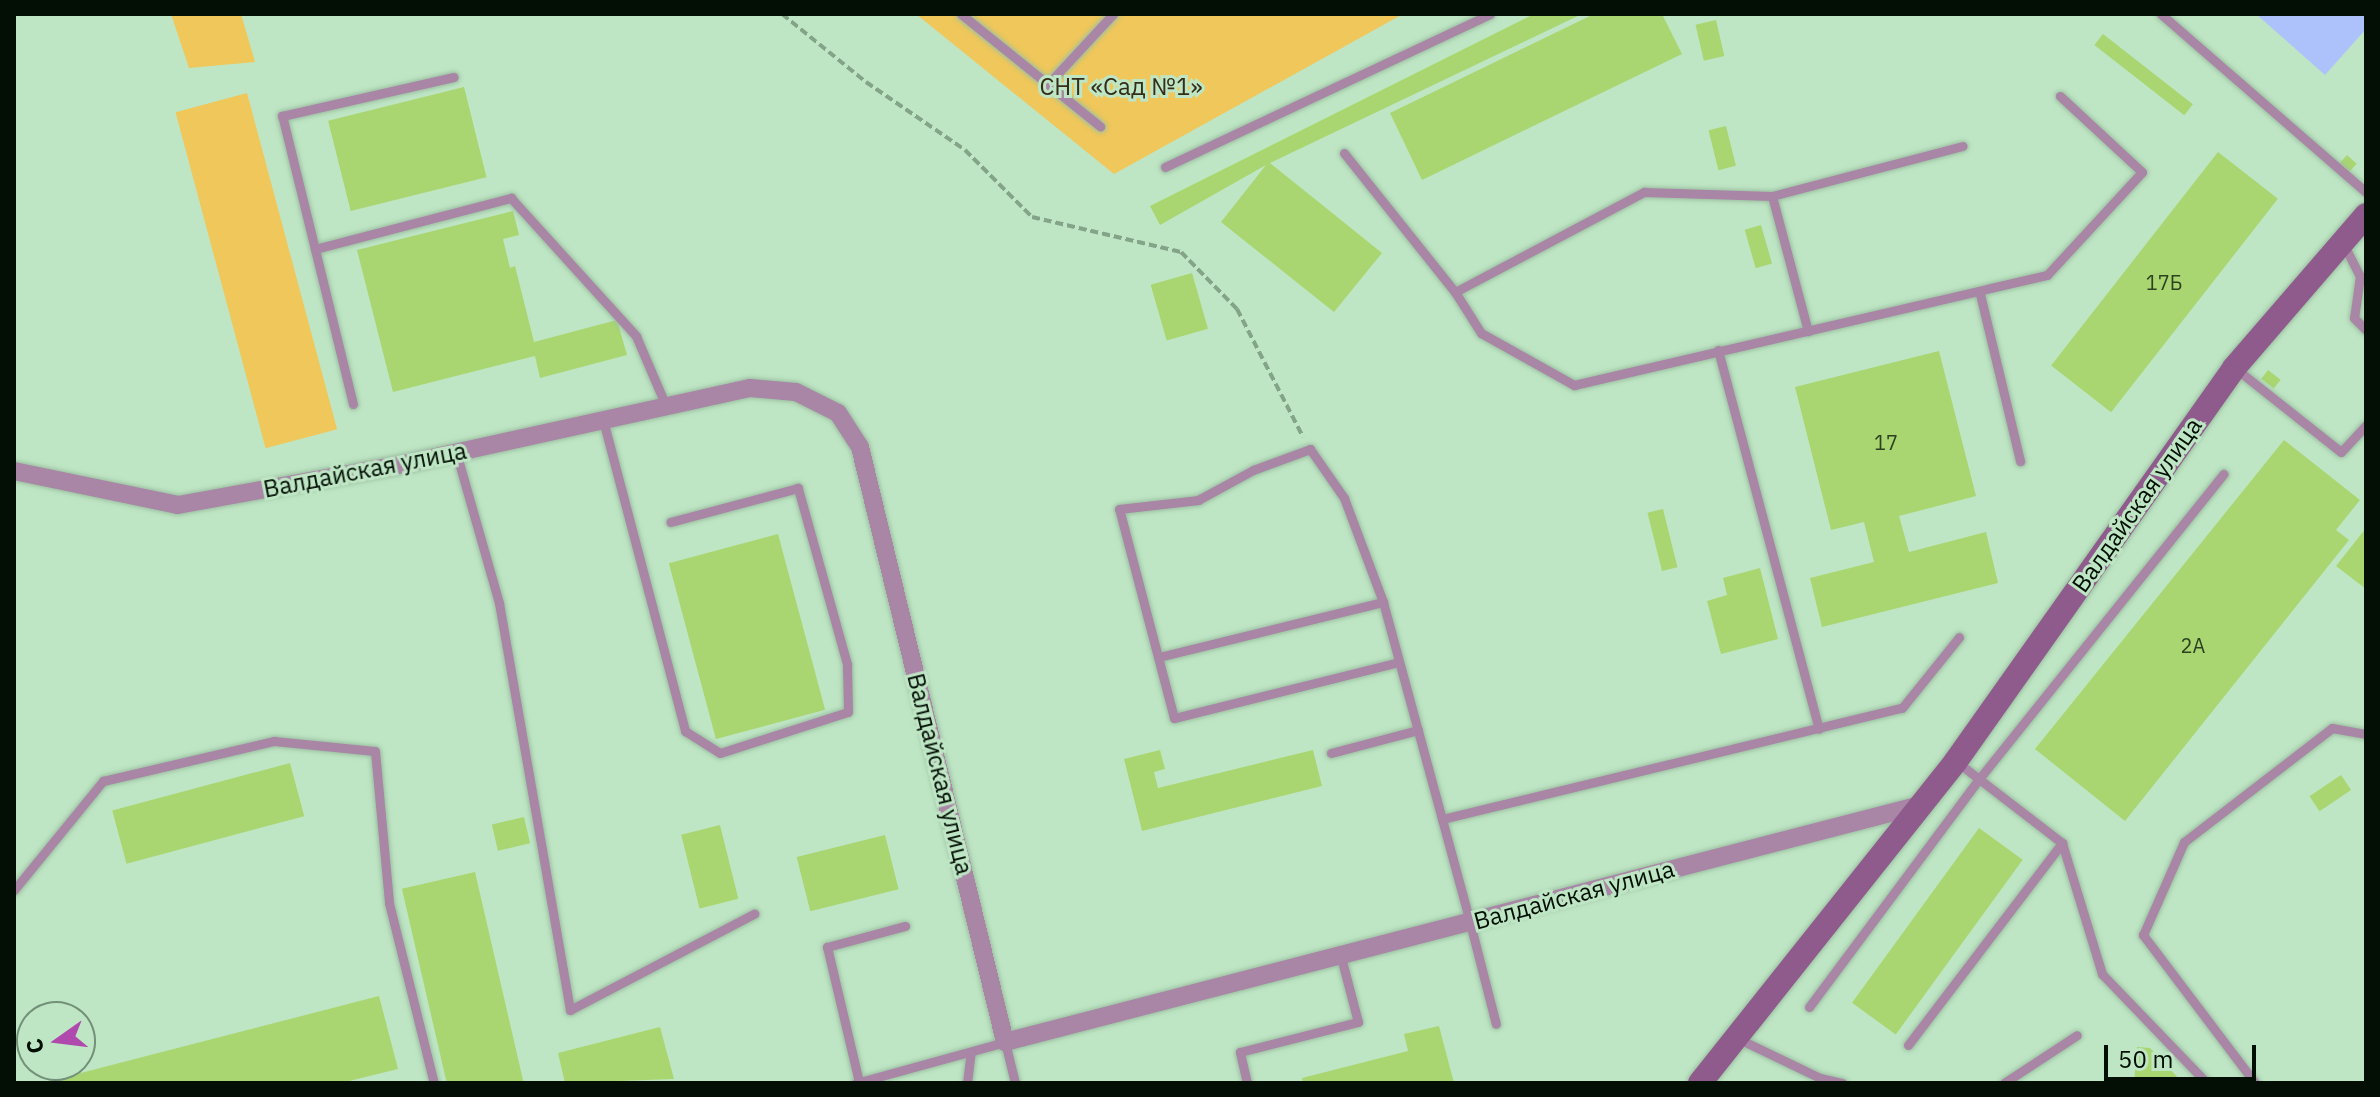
<!DOCTYPE html>
<meta charset="utf-8">
<style>
body{margin:0}
#map{position:relative;width:2380px;height:1097px;overflow:hidden;background:#bee6c4;font-family:"IBM Plex Sans",sans-serif}
div>[style]{position:absolute}
[style*='--x']{left:calc(var(--x)*1px);top:calc(var(--y)*1px);width:calc(var(--w)*1px);rotate:calc(var(--a)*1deg)}
.green>*{inset:0;background:#efc75a;transform-origin:0 0}
.water>*{inset:0;background:#adc2fb}
.building>*{inset:0;background:#a9d670;transform-origin:0 0}
.path>*{height:4px;margin-top:-2px;transform-origin:0;background:repeating-linear-gradient(90deg,#84a489 0 8px,transparent 0 12px)}
.roads{filter:drop-shadow(0 0 2px #9cbfa2) drop-shadow(0 0 2px #9cbfa2)}
.lane>*{height:9px;margin:-4.5px;padding:0 4.5px;transform-origin:4.5px;border-radius:4.5px;background:#a985a6}
.street>*{height:18px;margin:-9px;padding:0 9px;transform-origin:9px;border-radius:9px;background:#a985a6}
.secondary>*{height:24px;margin:-12px;padding:0 12px;transform-origin:12px;border-radius:12px;background:#8e5b8c}
span{translate:-50% -50%;white-space:nowrap;text-align:center;line-height:1.15;-webkit-text-stroke:6px #bee6c4;paint-order:stroke}
.number-label{font-size:20px;color:#2c4120}
.number-label span{-webkit-text-stroke-width:0}
.park-label{font-size:24px;color:#342d19}
.street-label{font-size:24px;color:#030f05}
.frame{position:absolute;inset:0;border:16px solid #030f05;pointer-events:none}
.north{position:absolute;left:16px;top:1001px;width:80px;height:80px;box-sizing:border-box;background:#bee6c4;border:2px solid #739078;border-radius:50%;rotate:256deg;font-size:22px;font-weight:700;line-height:32px;text-align:center;color:#030f05}
.north::after{content:'';display:block;margin:auto;width:28px;height:36px;background:#b049ad;clip-path:polygon(50% 0,100% 100%,50% 72%,0 100%)}
.scale{position:absolute;left:2104px;top:1045px;width:152px;height:36px;box-sizing:border-box;border:4px solid #030f05;border-top:0;padding-left:10px;font-size:24px;line-height:28px;white-space:nowrap;color:#030f05;-webkit-text-stroke:6px #bee6c4;paint-order:stroke}
</style>
<div id="map">
<div class="green">
<i style="clip-path:polygon(171px 14px,241px 14px,255px 62px,189px 68px)"></i>
<i style="clip-path:polygon(916px 14px,1403px 14px,1114px 174px)"></i>
<i style="left:247px;top:93px;width:348px;height:74px;rotate:75deg"></i>
</div>
<div class="water">
<i style="clip-path:polygon(2256px 14px,2366px 14px,2366px 29px,2325px 75px)"></i>
</div>
<div class="building">
<i style="clip-path:polygon(1534px 14px,1582px 14px,1270px 163px,1382px 253px,1334px 312px,1221px 222px,1266px 165px,1160px 225px,1150px 206px)"></i>
<i style="clip-path:polygon(1594px 14px,1662px 14px,1682px 54px,1422px 180px,1390px 113px)"></i>
<i style="left:1716px;top:20px;width:37px;height:21px;rotate:77deg"></i>
<i style="left:2103px;top:34px;width:114px;height:14px;rotate:38deg"></i>
<i style="left:464px;top:87px;width:93px;height:140px;rotate:76deg"></i>
<i style="left:1726px;top:126px;width:41px;height:18px;rotate:76deg"></i>
<i style="left:2218px;top:152px;width:76px;height:271px;rotate:38deg"></i>
<i style="left:2347px;top:155px;width:13px;height:11px;rotate:42deg"></i>
<i style="clip-path:polygon(513px 211px,519px 235px,503px 239px,510px 268px,515px 266px,534px 342px,617px 320px,627px 355px,540px 378px,535px 356px,393px 392px,357px 250px)"></i>
<i style="left:1761px;top:225px;width:40px;height:17px;rotate:74deg"></i>
<i style="left:1192px;top:273px;width:58px;height:43px;rotate:74deg"></i>
<i style="clip-path:polygon(1939px 351px,1976px 496px,1899px 516px,1909px 552px,1986px 532px,1998px 583px,1822px 627px,1810px 578px,1874px 562px,1864px 522px,1831px 530px,1795px 387px)"></i>
<i style="left:2268px;top:370px;width:16px;height:11px;rotate:38deg"></i>
<i style="clip-path:polygon(2284px 440px,2360px 500px,2336px 530px,2349px 540px,2125px 821px,2035px 749px)"></i>
<i style="left:1663px;top:509px;width:60px;height:16px;rotate:76deg"></i>
<i style="clip-path:polygon(2366px 528px,2366px 589px,2336px 566px)"></i>
<i style="left:778px;top:534px;width:182px;height:113px;rotate:75deg"></i>
<i style="clip-path:polygon(1760px 568px,1778px 639px,1721px 654px,1707px 601px,1727px 595px,1723px 578px)"></i>
<i style="clip-path:polygon(1160px 750px,1165px 769px,1154px 772px,1158px 788px,1313px 750px,1322px 786px,1142px 831px,1124px 759px)"></i>
<i style="left:290px;top:763px;width:55px;height:184px;rotate:75deg"></i>
<i style="left:2341px;top:775px;width:18px;height:38px;rotate:56deg"></i>
<i style="left:524px;top:817px;width:27px;height:33px;rotate:77deg"></i>
<i style="left:720px;top:825px;width:76px;height:40px;rotate:76deg"></i>
<i style="left:1979px;top:828px;width:54px;height:216px;rotate:36deg"></i>
<i style="left:885px;top:835px;width:56px;height:91px;rotate:76deg"></i>
<i style="left:475px;top:872px;width:217px;height:75px;rotate:77deg"></i>
<i style="clip-path:polygon(379px 996px,398px 1069px,341px 1083px,42px 1083px)"></i>
<i style="clip-path:polygon(1439px 1026px,1454px 1083px,1303px 1083px,1302px 1078px,1408px 1051px,1404px 1034px)"></i>
<i style="clip-path:polygon(660px 1027px,674px 1079px,565px 1083px,558px 1053px)"></i>
<i style="clip-path:polygon(2137px 1047px,2150px 1048px,2183px 1083px,2134px 1083px)"></i>
</div>
<div class="path">
<i style="--x:782;--y:14;--w:108;--a:39"></i>
<i style="--x:866;--y:82;--w:120;--a:34.5"></i>
<i style="--x:965;--y:150;--w:95;--a:45"></i>
<i style="--x:1032;--y:217;--w:153;--a:13.2"></i>
<i style="--x:1181;--y:252;--w:80;--a:45.5"></i>
<i style="--x:1237;--y:309;--w:144;--a:62.7"></i>
</div>
<div class="roads">
<div class="lane">
<i style="--x:961;--y:14;--w:179;--a:38.9"></i>
<i style="--x:2161;--y:14;--w:271;--a:41"></i>
<i style="--x:1048;--y:84;--w:96;--a:-47.1"></i>
<i style="--x:1344;--y:153;--w:178;--a:51.4"></i>
<i style="--x:1455;--y:292;--w:49;--a:57.6"></i>
<i style="--x:1481;--y:333;--w:107;--a:29.2"></i>
<i style="--x:1574;--y:385;--w:486;--a:-13.1"></i>
<i style="--x:2047;--y:275;--w:140;--a:-47.3"></i>
<i style="--x:2142;--y:172;--w:112;--a:-137.2"></i>
<i style="--x:1165;--y:167;--w:359;--a:-25.2"></i>
<i style="--x:1772;--y:196;--w:140;--a:75.1"></i>
<i style="--x:2344;--y:245;--w:35;--a:63"></i>
<i style="--x:2360;--y:276;--w:42;--a:98.1"></i>
<i style="--x:2354;--y:318;--w:17;--a:45"></i>
<i style="--x:315;--y:249;--w:203;--a:-14.6"></i>
<i style="--x:511;--y:198;--w:186;--a:47.8"></i>
<i style="--x:636;--y:336;--w:76;--a:66.8"></i>
<i style="--x:1455;--y:292;--w:214;--a:-27.9"></i>
<i style="--x:1644;--y:192;--w:128;--a:1.8"></i>
<i style="--x:1772;--y:196;--w:197;--a:-14.7"></i>
<i style="--x:1980;--y:294;--w:172;--a:76.5"></i>
<i style="--x:1718;--y:350;--w:392;--a:75.1"></i>
<i style="--x:2235;--y:368;--w:135;--a:38.4"></i>
<i style="--x:2341;--y:452;--w:37;--a:-47"></i>
<i style="--x:353;--y:404;--w:297;--a:-103.8"></i>
<i style="--x:282;--y:116;--w:176;--a:-12.8"></i>
<i style="--x:603;--y:420;--w:322;--a:75.2"></i>
<i style="--x:685;--y:731;--w:41;--a:32.2"></i>
<i style="--x:720;--y:753;--w:134;--a:-17.8"></i>
<i style="--x:848;--y:712;--w:48;--a:-91.2"></i>
<i style="--x:847;--y:664;--w:183;--a:-105.6"></i>
<i style="--x:798;--y:488;--w:132;--a:165.1"></i>
<i style="--x:456;--y:452;--w:157;--a:74.1"></i>
<i style="--x:499;--y:603;--w:413;--a:80.1"></i>
<i style="--x:570;--y:1010;--w:208;--a:-27.6"></i>
<i style="--x:1159;--y:657;--w:231;--a:-13.8"></i>
<i style="--x:1399;--y:662;--w:232;--a:166"></i>
<i style="--x:1174;--y:718;--w:216;--a:-104.7"></i>
<i style="--x:1119;--y:509;--w:80;--a:-6.5"></i>
<i style="--x:1198;--y:500;--w:63;--a:-28.6"></i>
<i style="--x:1253;--y:470;--w:61;--a:-20.2"></i>
<i style="--x:1310;--y:449;--w:60;--a:55.2"></i>
<i style="--x:1344;--y:498;--w:111;--a:69.4"></i>
<i style="--x:1383;--y:602;--w:333;--a:74.8"></i>
<i style="--x:1470;--y:923;--w:104;--a:75.6"></i>
<i style="--x:1331;--y:753;--w:90;--a:-14.8"></i>
<i style="--x:1957;--y:762;--w:133;--a:37.6"></i>
<i style="--x:2062;--y:843;--w:137;--a:73"></i>
<i style="--x:2102;--y:974;--w:151;--a:46.1"></i>
<i style="--x:1442;--y:819;--w:473;--a:-13.6"></i>
<i style="--x:1902;--y:708;--w:91;--a:-51.2"></i>
<i style="--x:14;--y:890;--w:141;--a:-50.8"></i>
<i style="--x:103;--y:781;--w:176;--a:-13.2"></i>
<i style="--x:274;--y:741;--w:101;--a:5.7"></i>
<i style="--x:375;--y:751;--w:153;--a:84.7"></i>
<i style="--x:389;--y:903;--w:186;--a:76"></i>
<i style="--x:1809;--y:1007;--w:284;--a:-53.3"></i>
<i style="--x:1979;--y:779;--w:391;--a:-51.3"></i>
<i style="--x:1739;--y:1039;--w:90;--a:25.7"></i>
<i style="--x:1820;--y:1078;--w:23;--a:13"></i>
<i style="--x:1908;--y:1045;--w:254;--a:-52.7"></i>
<i style="--x:859;--y:1082;--w:139;--a:-103.3"></i>
<i style="--x:827;--y:947;--w:81;--a:-15.1"></i>
<i style="--x:856;--y:1083;--w:155;--a:-15.4"></i>
<i style="--x:1005;--y:1042;--w:42;--a:76.3"></i>
<i style="--x:967;--y:1083;--w:31;--a:-83"></i>
<i style="--x:1247;--y:1083;--w:32;--a:-103"></i>
<i style="--x:1240;--y:1052;--w:122;--a:-14.3"></i>
<i style="--x:1358;--y:1022;--w:67;--a:-104.7"></i>
<i style="--x:2004;--y:1083;--w:87;--a:-33.3"></i>
<i style="--x:2255;--y:1083;--w:186;--a:-127.1"></i>
<i style="--x:2143;--y:935;--w:102;--a:-66.2"></i>
<i style="--x:2184;--y:842;--w:187;--a:-37.6"></i>
<i style="--x:2332;--y:728;--w:35;--a:10"></i>
</div>
<div class="street">
<i style="--x:14;--y:471;--w:167;--a:11.7"></i>
<i style="--x:178;--y:505;--w:230;--a:-10.3"></i>
<i style="--x:404;--y:464;--w:354;--a:-12.4"></i>
<i style="--x:750;--y:388;--w:46;--a:5"></i>
<i style="--x:796;--y:392;--w:47;--a:26.6"></i>
<i style="--x:838;--y:413;--w:40;--a:57.1"></i>
<i style="--x:860;--y:447;--w:612;--a:76.3"></i>
<i style="--x:1005;--y:1042;--w:946;--a:-14.51"></i>
</div>
<div class="secondary">
<i style="--x:1700;--y:1083;--w:411;--a:-51.5"></i>
<i style="--x:1956;--y:761;--w:481;--a:-54.7"></i>
<i style="--x:2234;--y:368;--w:202;--a:-49.2"></i>
</div>
</div>
<div class="number-label">
<span style="left:2164px;top:282px">17Б</span>
<span style="left:1886px;top:442px">17</span>
<span style="left:2193px;top:645px">2А</span>
</div>
<div class="park-label">
<span style="left:1121px;top:87px">СНТ «Сад №1»</span>
</div>
<div class="street-label">
<span style="left:365px;top:470px;rotate:-11deg">Валдайская улица</span>
<span style="left:2137px;top:505px;rotate:-55deg">Валдайская улица</span>
<span style="left:940px;top:774px;rotate:76deg">Валдайская улица</span>
<span style="left:1574px;top:895px;rotate:-15deg">Валдайская улица</span>
</div>
<div class="frame"></div>
<div class="north">С</div>
<div class="scale">50 m</div>
</div>
